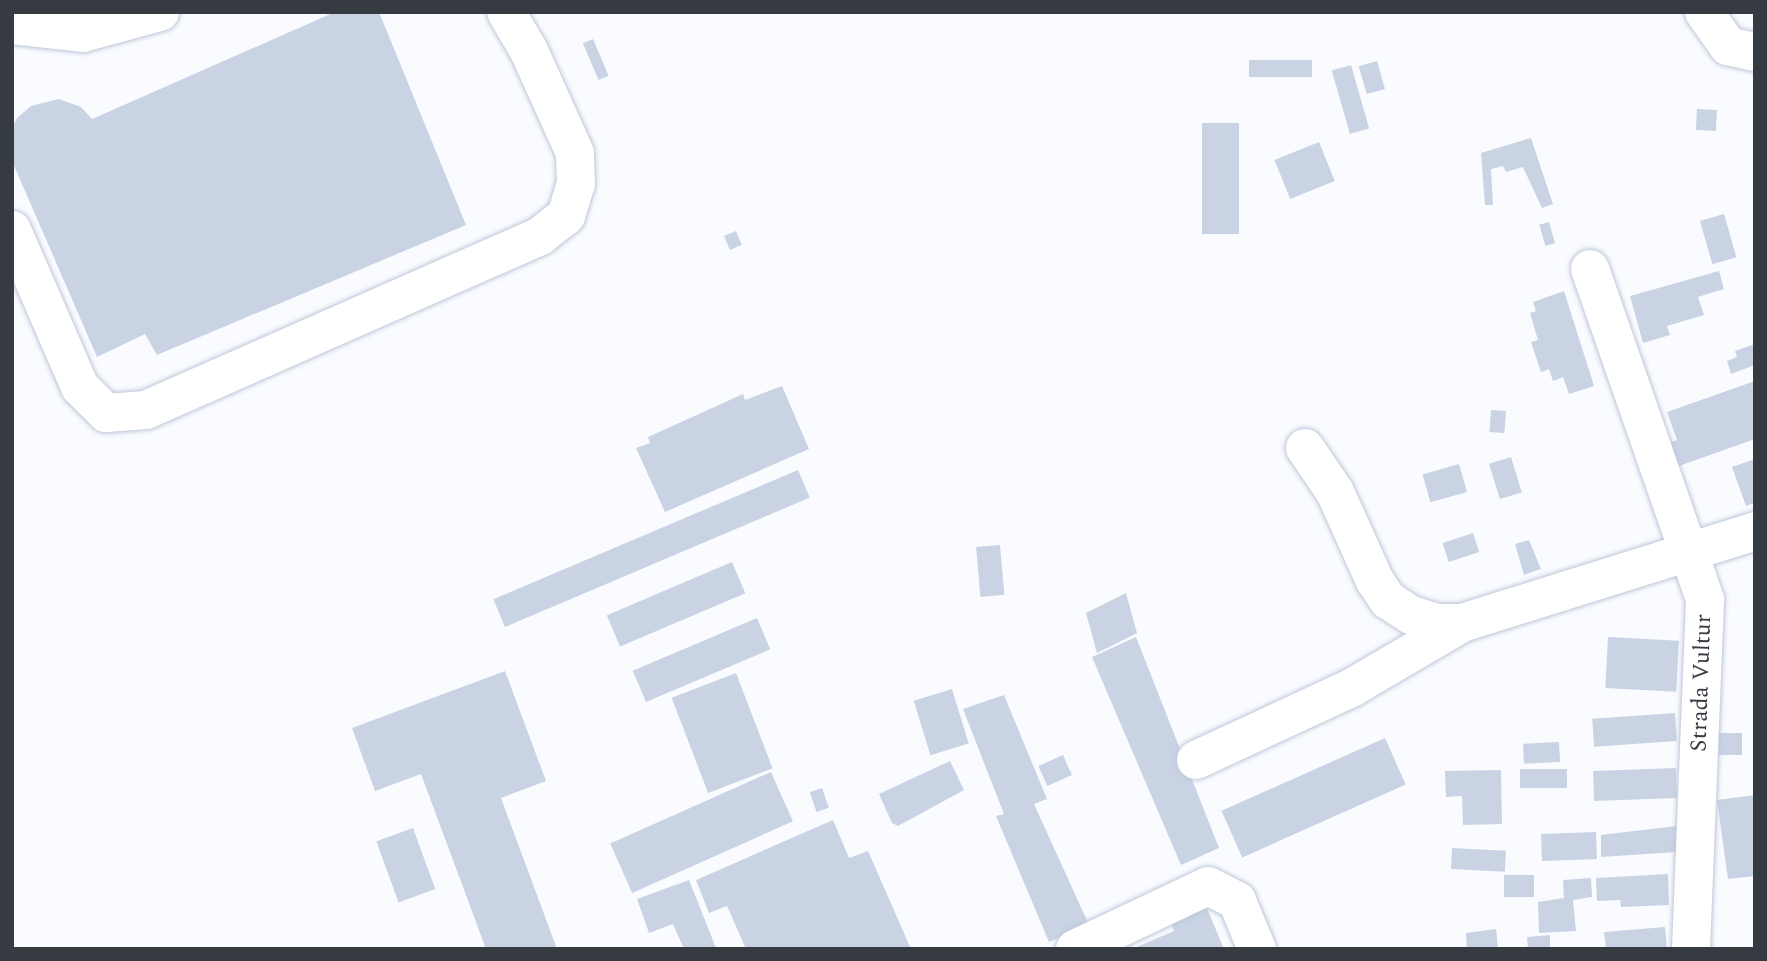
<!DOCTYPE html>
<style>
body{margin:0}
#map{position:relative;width:1767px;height:961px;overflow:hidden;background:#f9fbff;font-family:Spectral,serif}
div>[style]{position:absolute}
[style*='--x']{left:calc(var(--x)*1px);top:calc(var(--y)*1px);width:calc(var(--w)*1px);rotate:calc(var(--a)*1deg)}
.building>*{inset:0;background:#c9d3e4;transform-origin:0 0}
.roads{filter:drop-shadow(0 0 2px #bec7d8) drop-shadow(0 0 2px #bec7d8)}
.minor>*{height:38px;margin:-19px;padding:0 19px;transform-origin:19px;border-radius:19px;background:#fff}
span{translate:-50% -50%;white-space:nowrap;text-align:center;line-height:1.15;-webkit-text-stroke:7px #fff;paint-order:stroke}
.street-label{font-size:23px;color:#363a41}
.frame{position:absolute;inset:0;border:14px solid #363a41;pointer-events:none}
</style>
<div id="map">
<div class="building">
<i style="clip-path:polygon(335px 12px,379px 12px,466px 225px,157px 355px,145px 334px,97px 357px,12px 161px,12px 128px,17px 118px,31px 106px,59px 99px,81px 107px,92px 119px)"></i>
<i style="left:593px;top:39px;width:40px;height:11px;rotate:67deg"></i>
<i style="left:1312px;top:60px;width:17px;height:63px;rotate:90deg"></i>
<i style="left:1377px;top:61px;width:29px;height:19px;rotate:74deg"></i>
<i style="left:1351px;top:65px;width:66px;height:20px;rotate:74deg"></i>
<i style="left:1697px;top:109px;width:20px;height:21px;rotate:3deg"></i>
<i style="left:1202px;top:123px;width:37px;height:111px"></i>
<i style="clip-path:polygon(1531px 138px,1553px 204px,1542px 208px,1523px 167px,1506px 172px,1503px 166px,1491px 169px,1493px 205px,1485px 205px,1481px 153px)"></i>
<i style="left:1319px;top:142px;width:42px;height:48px;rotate:68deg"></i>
<i style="left:1724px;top:214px;width:45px;height:25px;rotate:74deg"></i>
<i style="left:1549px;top:222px;width:22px;height:10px;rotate:74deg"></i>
<i style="left:736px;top:231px;width:15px;height:13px;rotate:67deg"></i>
<i style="clip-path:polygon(1719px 271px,1724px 289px,1698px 297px,1704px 315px,1667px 326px,1670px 335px,1643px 343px,1630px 296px)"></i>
<i style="clip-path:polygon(1564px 291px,1594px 386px,1569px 394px,1563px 377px,1553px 381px,1549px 369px,1541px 372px,1531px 342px,1538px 340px,1530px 313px,1536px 311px,1533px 302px)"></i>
<i style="clip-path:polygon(1755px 344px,1755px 365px,1731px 374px,1727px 361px,1737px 357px,1735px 351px)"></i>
<i style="clip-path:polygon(1755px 381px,1755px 439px,1679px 466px,1671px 442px,1677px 440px,1667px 412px)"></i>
<i style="clip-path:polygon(782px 386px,809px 449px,665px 512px,636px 448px,650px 443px,648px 437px,743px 394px,745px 400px)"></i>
<i style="left:1491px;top:410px;width:15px;height:22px;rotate:4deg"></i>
<i style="left:1511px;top:457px;width:37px;height:23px;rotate:73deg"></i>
<i style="clip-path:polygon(1755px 459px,1755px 503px,1746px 506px,1732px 467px)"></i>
<i style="left:1459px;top:464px;width:29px;height:38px;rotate:74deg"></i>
<i style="left:798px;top:470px;width:30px;height:331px;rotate:67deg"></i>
<i style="left:1473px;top:533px;width:20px;height:32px;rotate:72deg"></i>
<i style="clip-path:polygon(1529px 540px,1541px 569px,1524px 575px,1515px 544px)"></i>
<i style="left:1000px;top:545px;width:50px;height:24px;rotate:85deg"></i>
<i style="left:732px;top:562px;width:34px;height:136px;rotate:67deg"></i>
<i style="clip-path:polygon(1126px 593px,1137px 633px,1097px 653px,1086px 613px)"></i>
<i style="left:757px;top:618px;width:34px;height:135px;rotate:67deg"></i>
<i style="clip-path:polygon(1136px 637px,1219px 848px,1181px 865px,1092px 657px)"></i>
<i style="left:1608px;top:637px;width:71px;height:51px;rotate:3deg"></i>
<i style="clip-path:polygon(505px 671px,546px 781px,501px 798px,557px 949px,486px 949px,421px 774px,375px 791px,352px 728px)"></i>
<i style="left:736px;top:673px;width:102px;height:69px;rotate:69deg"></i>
<i style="left:952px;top:689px;width:57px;height:40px;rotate:73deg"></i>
<i style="clip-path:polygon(1004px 695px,1047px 799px,1034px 804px,1089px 925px,1049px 942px,996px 816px,1004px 814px,963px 709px)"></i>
<i style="left:1675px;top:713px;width:28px;height:83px;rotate:86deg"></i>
<i style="left:1719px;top:733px;width:23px;height:22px"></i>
<i style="left:1385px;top:738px;width:51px;height:179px;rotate:66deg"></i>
<i style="left:1559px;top:742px;width:20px;height:36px;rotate:87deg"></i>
<i style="left:1063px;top:755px;width:22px;height:27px;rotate:66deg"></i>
<i style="clip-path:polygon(950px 761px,964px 790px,898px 826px,892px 823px,879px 794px)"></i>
<i style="left:1676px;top:768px;width:30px;height:83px;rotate:88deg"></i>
<i style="left:1567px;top:769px;width:19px;height:47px;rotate:90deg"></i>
<i style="clip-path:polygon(1501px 770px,1502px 824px,1463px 825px,1462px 796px,1446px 797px,1445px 771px)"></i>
<i style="left:771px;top:772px;width:54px;height:176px;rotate:66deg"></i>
<i style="left:822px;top:788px;width:21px;height:13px;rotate:71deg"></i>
<i style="clip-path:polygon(1755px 795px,1755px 876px,1728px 879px,1717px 800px)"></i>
<i style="clip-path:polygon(833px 820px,849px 858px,868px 851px,911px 949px,746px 949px,727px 906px,709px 913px,696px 880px)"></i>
<i style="clip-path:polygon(1676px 826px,1677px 852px,1601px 857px,1601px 835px)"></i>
<i style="left:413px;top:828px;width:65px;height:39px;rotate:70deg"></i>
<i style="left:1596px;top:832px;width:27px;height:55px;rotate:88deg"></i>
<i style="left:1452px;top:848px;width:54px;height:21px;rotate:3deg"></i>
<i style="clip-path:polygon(1668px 874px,1669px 905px,1621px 907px,1620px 900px,1597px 901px,1596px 878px)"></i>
<i style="left:1504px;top:875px;width:30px;height:22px"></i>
<i style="clip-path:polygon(1591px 878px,1592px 897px,1573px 900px,1576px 931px,1539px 933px,1538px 902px,1564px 898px,1563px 880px)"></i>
<i style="clip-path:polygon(689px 880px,716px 948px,715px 949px,684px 949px,673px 924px,649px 933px,637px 899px)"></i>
<i style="clip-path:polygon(1206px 906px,1224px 949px,1132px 949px,1174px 931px,1170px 921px)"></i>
<i style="clip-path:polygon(1665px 927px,1667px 949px,1606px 949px,1604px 932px)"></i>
<i style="clip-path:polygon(1496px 929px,1498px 949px,1467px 949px,1466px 933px)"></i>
<i style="clip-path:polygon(1550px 935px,1550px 949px,1528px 949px,1527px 937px)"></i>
</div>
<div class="roads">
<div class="minor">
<i style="--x:1704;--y:12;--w:42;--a:54.8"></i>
<i style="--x:1728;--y:46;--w:28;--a:13"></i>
<i style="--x:12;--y:25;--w:71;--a:6.4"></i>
<i style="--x:83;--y:33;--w:80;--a:-15.3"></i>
<i style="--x:12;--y:230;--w:171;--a:66.6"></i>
<i style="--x:80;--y:387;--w:37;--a:45"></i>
<i style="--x:106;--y:413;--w:40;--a:-4.3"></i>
<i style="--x:146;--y:410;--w:431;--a:-23.8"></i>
<i style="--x:540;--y:236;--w:33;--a:-38"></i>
<i style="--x:566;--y:216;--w:34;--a:-73"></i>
<i style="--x:576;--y:184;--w:31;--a:-92"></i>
<i style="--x:575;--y:153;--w:112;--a:-114.3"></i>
<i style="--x:529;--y:51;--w:45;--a:-120.5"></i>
<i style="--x:1590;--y:269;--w:350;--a:70.8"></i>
<i style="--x:1705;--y:600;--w:349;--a:92.3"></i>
<i style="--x:1305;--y:448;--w:53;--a:55.7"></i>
<i style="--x:1335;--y:492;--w:98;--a:65.8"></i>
<i style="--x:1375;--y:581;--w:23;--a:56"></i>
<i style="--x:1388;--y:600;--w:27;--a:33"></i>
<i style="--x:1411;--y:615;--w:27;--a:17"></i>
<i style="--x:1437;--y:623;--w:25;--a:0"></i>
<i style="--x:1462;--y:623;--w:307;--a:-17.4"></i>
<i style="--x:1196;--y:760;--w:173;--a:-24.9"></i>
<i style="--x:1353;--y:687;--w:126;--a:-30.4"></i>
<i style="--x:1075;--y:949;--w:147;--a:-25.3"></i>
<i style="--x:1208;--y:886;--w:33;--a:27"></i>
<i style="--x:1237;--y:901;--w:52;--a:67.4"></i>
</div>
</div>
<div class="street-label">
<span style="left:1702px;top:683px;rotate:-88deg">Strada Vultur</span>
</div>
<div class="frame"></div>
</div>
